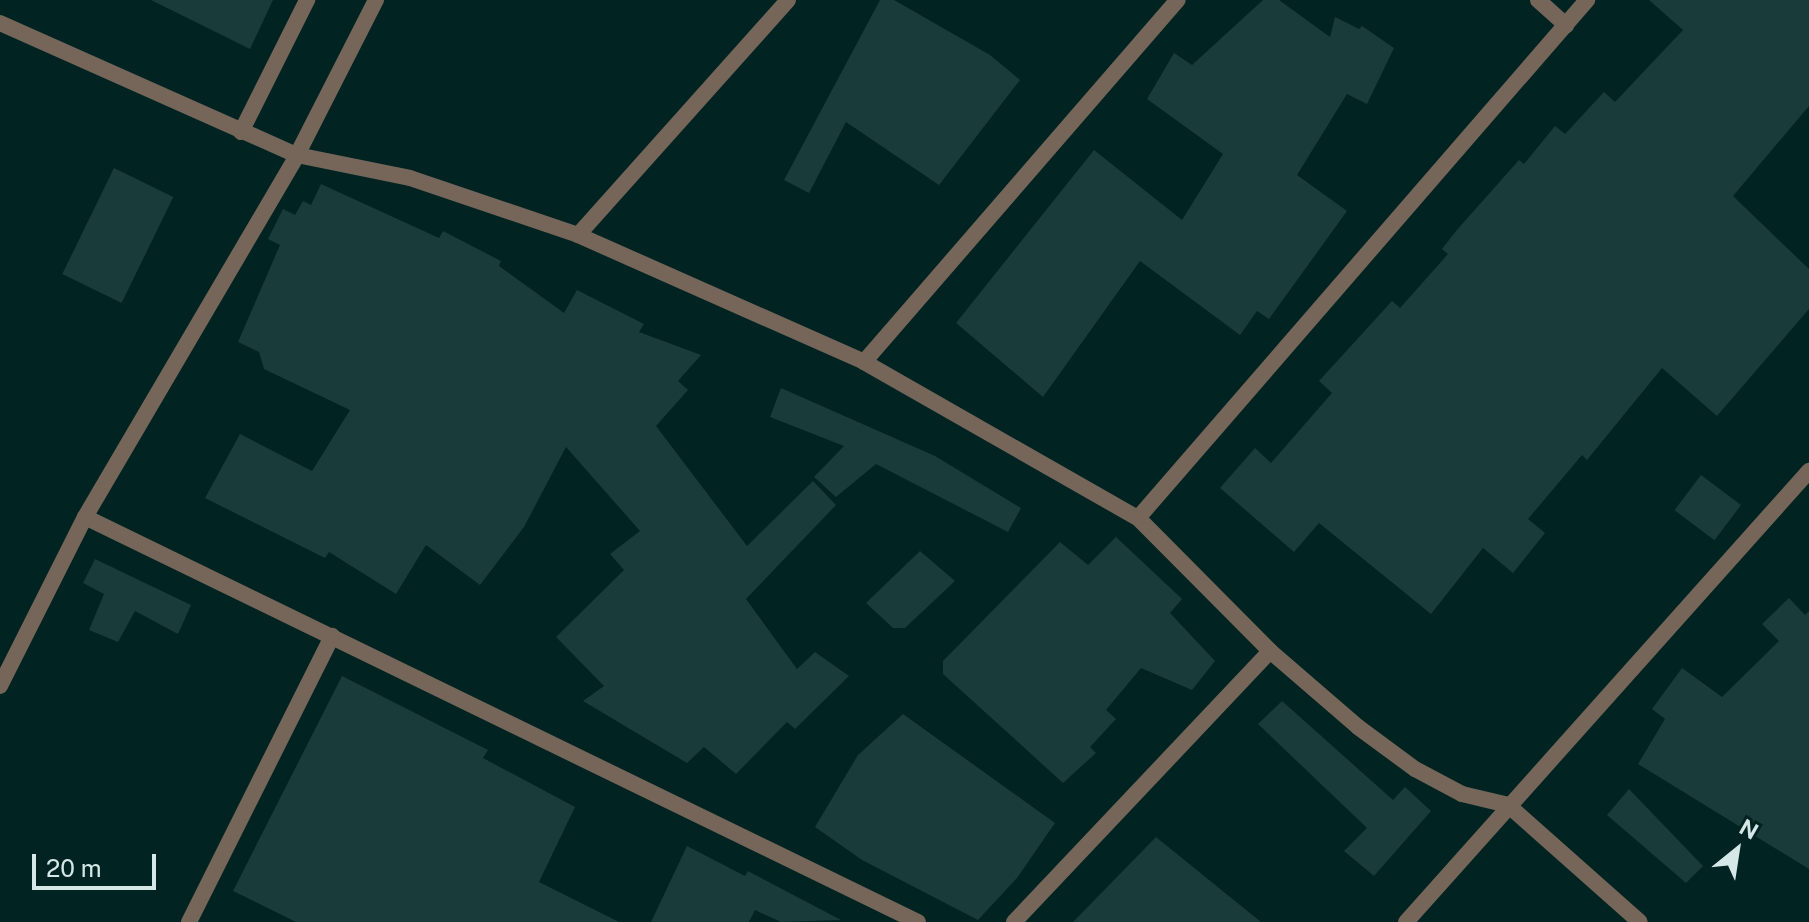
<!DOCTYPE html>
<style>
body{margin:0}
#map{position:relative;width:1809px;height:922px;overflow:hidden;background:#012423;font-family:"Public Sans",sans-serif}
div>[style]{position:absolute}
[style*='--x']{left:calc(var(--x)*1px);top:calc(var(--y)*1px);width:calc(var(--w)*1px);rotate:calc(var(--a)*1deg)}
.building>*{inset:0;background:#193b39;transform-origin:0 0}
.street>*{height:16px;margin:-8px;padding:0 8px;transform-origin:8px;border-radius:8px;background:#756659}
span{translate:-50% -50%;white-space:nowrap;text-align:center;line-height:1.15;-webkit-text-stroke:8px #012423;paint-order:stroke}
.north{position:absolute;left:1697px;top:810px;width:80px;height:80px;-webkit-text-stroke:6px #012423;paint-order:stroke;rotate:30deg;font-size:22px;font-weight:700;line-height:32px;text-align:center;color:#d5e7e6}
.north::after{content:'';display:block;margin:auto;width:28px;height:36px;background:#d5e7e6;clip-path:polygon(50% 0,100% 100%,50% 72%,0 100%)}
.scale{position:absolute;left:32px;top:854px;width:124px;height:36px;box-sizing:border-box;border:4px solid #d5e7e6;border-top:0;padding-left:10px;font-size:24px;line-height:28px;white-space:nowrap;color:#d5e7e6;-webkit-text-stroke:6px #012423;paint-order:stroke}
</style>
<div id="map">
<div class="building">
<i style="clip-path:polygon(151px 0,273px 0,250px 49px)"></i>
<i style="clip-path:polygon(880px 0,894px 0,990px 55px,1020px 80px,939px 185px,846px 122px,809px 193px,784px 180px)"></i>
<i style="clip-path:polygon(1263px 0,1279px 0,1330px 37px,1335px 17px,1359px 29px,1362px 26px,1394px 48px,1367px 104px,1347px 94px,1297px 175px,1347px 211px,1269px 319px,1257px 311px,1240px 335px,1140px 261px,1043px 397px,956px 323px,1094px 150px,1182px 220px,1223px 154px,1147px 99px,1174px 53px,1192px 65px)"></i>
<i style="clip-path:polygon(1649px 0,1809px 0,1809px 106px,1733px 196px,1809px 269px,1809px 309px,1717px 416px,1662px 368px,1587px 460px,1582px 455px,1528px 519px,1545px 533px,1513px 573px,1483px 548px,1431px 614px,1319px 523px,1294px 552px,1220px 488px,1255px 448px,1271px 463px,1332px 393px,1319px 381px,1392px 301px,1400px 308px,1448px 254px,1442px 249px,1456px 231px,1519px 160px,1524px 164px,1555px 126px,1565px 134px,1604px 92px,1615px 102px,1683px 30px)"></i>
<i style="left:114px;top:168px;width:66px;height:118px;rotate:26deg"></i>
<i style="clip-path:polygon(321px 184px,439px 238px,443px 231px,501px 261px,499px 266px,564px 313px,577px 290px,644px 324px,639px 332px,701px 355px,678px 381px,688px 390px,656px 426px,747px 546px,813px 481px,836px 505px,746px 599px,797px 669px,815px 652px,849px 676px,795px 729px,787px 722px,736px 774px,704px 747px,687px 763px,583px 701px,604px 686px,556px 637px,624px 570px,610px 554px,640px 531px,566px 447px,524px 527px,480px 585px,426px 545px,396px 594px,329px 552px,325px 558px,205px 498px,240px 434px,312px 471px,350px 410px,264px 369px,259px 352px,238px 342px,280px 245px,268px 239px,283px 209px,295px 215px,303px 201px,311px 205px)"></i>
<i style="clip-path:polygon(781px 388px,935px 456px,1021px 508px,1008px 532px,876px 464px,836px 497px,814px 477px,844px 446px,770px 417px)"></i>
<i style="left:1701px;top:475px;width:50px;height:44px;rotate:37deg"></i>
<i style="clip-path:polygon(1116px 537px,1182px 599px,1170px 613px,1215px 661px,1192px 690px,1141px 668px,1106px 710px,1116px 719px,1090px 747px,1096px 753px,1063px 783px,943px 674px,943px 661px,1060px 542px,1088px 565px)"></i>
<i style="clip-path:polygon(920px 551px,955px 581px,905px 628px,893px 628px,866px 603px)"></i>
<i style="clip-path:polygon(95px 559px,191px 605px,178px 634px,135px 611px,118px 642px,89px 630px,104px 594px,83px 583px)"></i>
<i style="clip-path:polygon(1789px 598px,1805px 615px,1809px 611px,1809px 869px,1638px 764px,1665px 719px,1652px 709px,1682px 668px,1722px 697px,1779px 641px,1762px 624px)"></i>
<i style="clip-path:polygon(342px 676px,488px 750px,483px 758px,575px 807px,539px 882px,619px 922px,296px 922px,233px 891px)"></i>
<i style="clip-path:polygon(1282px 701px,1393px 800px,1405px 787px,1431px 811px,1374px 876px,1344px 851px,1367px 828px,1258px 724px)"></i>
<i style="clip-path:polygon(903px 714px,1055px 823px,1017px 878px,978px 920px,862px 860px,815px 827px,858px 755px)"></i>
<i style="clip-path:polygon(1629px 789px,1703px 866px,1686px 883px,1607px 815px)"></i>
<i style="clip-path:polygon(1156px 837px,1261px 922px,1073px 922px)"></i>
<i style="clip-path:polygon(687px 846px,745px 876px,748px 871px,841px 920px,781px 922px,755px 910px,749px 922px,651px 922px)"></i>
</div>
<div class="street">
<i style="--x:1538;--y:0;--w:38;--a:42"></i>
<i style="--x:0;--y:23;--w:325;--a:24"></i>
<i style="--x:297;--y:155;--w:115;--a:11.5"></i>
<i style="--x:410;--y:178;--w:177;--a:18.7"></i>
<i style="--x:578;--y:235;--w:313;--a:23.9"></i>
<i style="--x:864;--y:362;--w:315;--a:29.7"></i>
<i style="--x:1138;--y:518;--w:187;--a:45.2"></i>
<i style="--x:1270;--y:651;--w:116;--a:40.8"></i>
<i style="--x:1358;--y:727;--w:71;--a:36.4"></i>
<i style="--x:1415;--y:769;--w:53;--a:28"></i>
<i style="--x:1462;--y:794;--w:47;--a:13.4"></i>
<i style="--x:1508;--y:805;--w:176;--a:41.6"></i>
<i style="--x:241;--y:132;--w:148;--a:-63.4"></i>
<i style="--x:578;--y:235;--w:315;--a:-48.2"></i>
<i style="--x:864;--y:362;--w:479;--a:-49.1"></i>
<i style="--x:85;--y:517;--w:926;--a:25.93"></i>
<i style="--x:1138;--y:518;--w:686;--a:-49.08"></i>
<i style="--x:0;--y:686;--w:189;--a:-63.3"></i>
<i style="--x:85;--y:517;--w:420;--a:-59.6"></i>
<i style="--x:297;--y:155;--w:174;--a:-63"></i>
<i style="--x:189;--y:922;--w:320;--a:-63.4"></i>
<i style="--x:1014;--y:922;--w:373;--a:-46.6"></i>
<i style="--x:1406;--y:922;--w:605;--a:-48.22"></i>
</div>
<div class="north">N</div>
<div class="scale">20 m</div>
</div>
